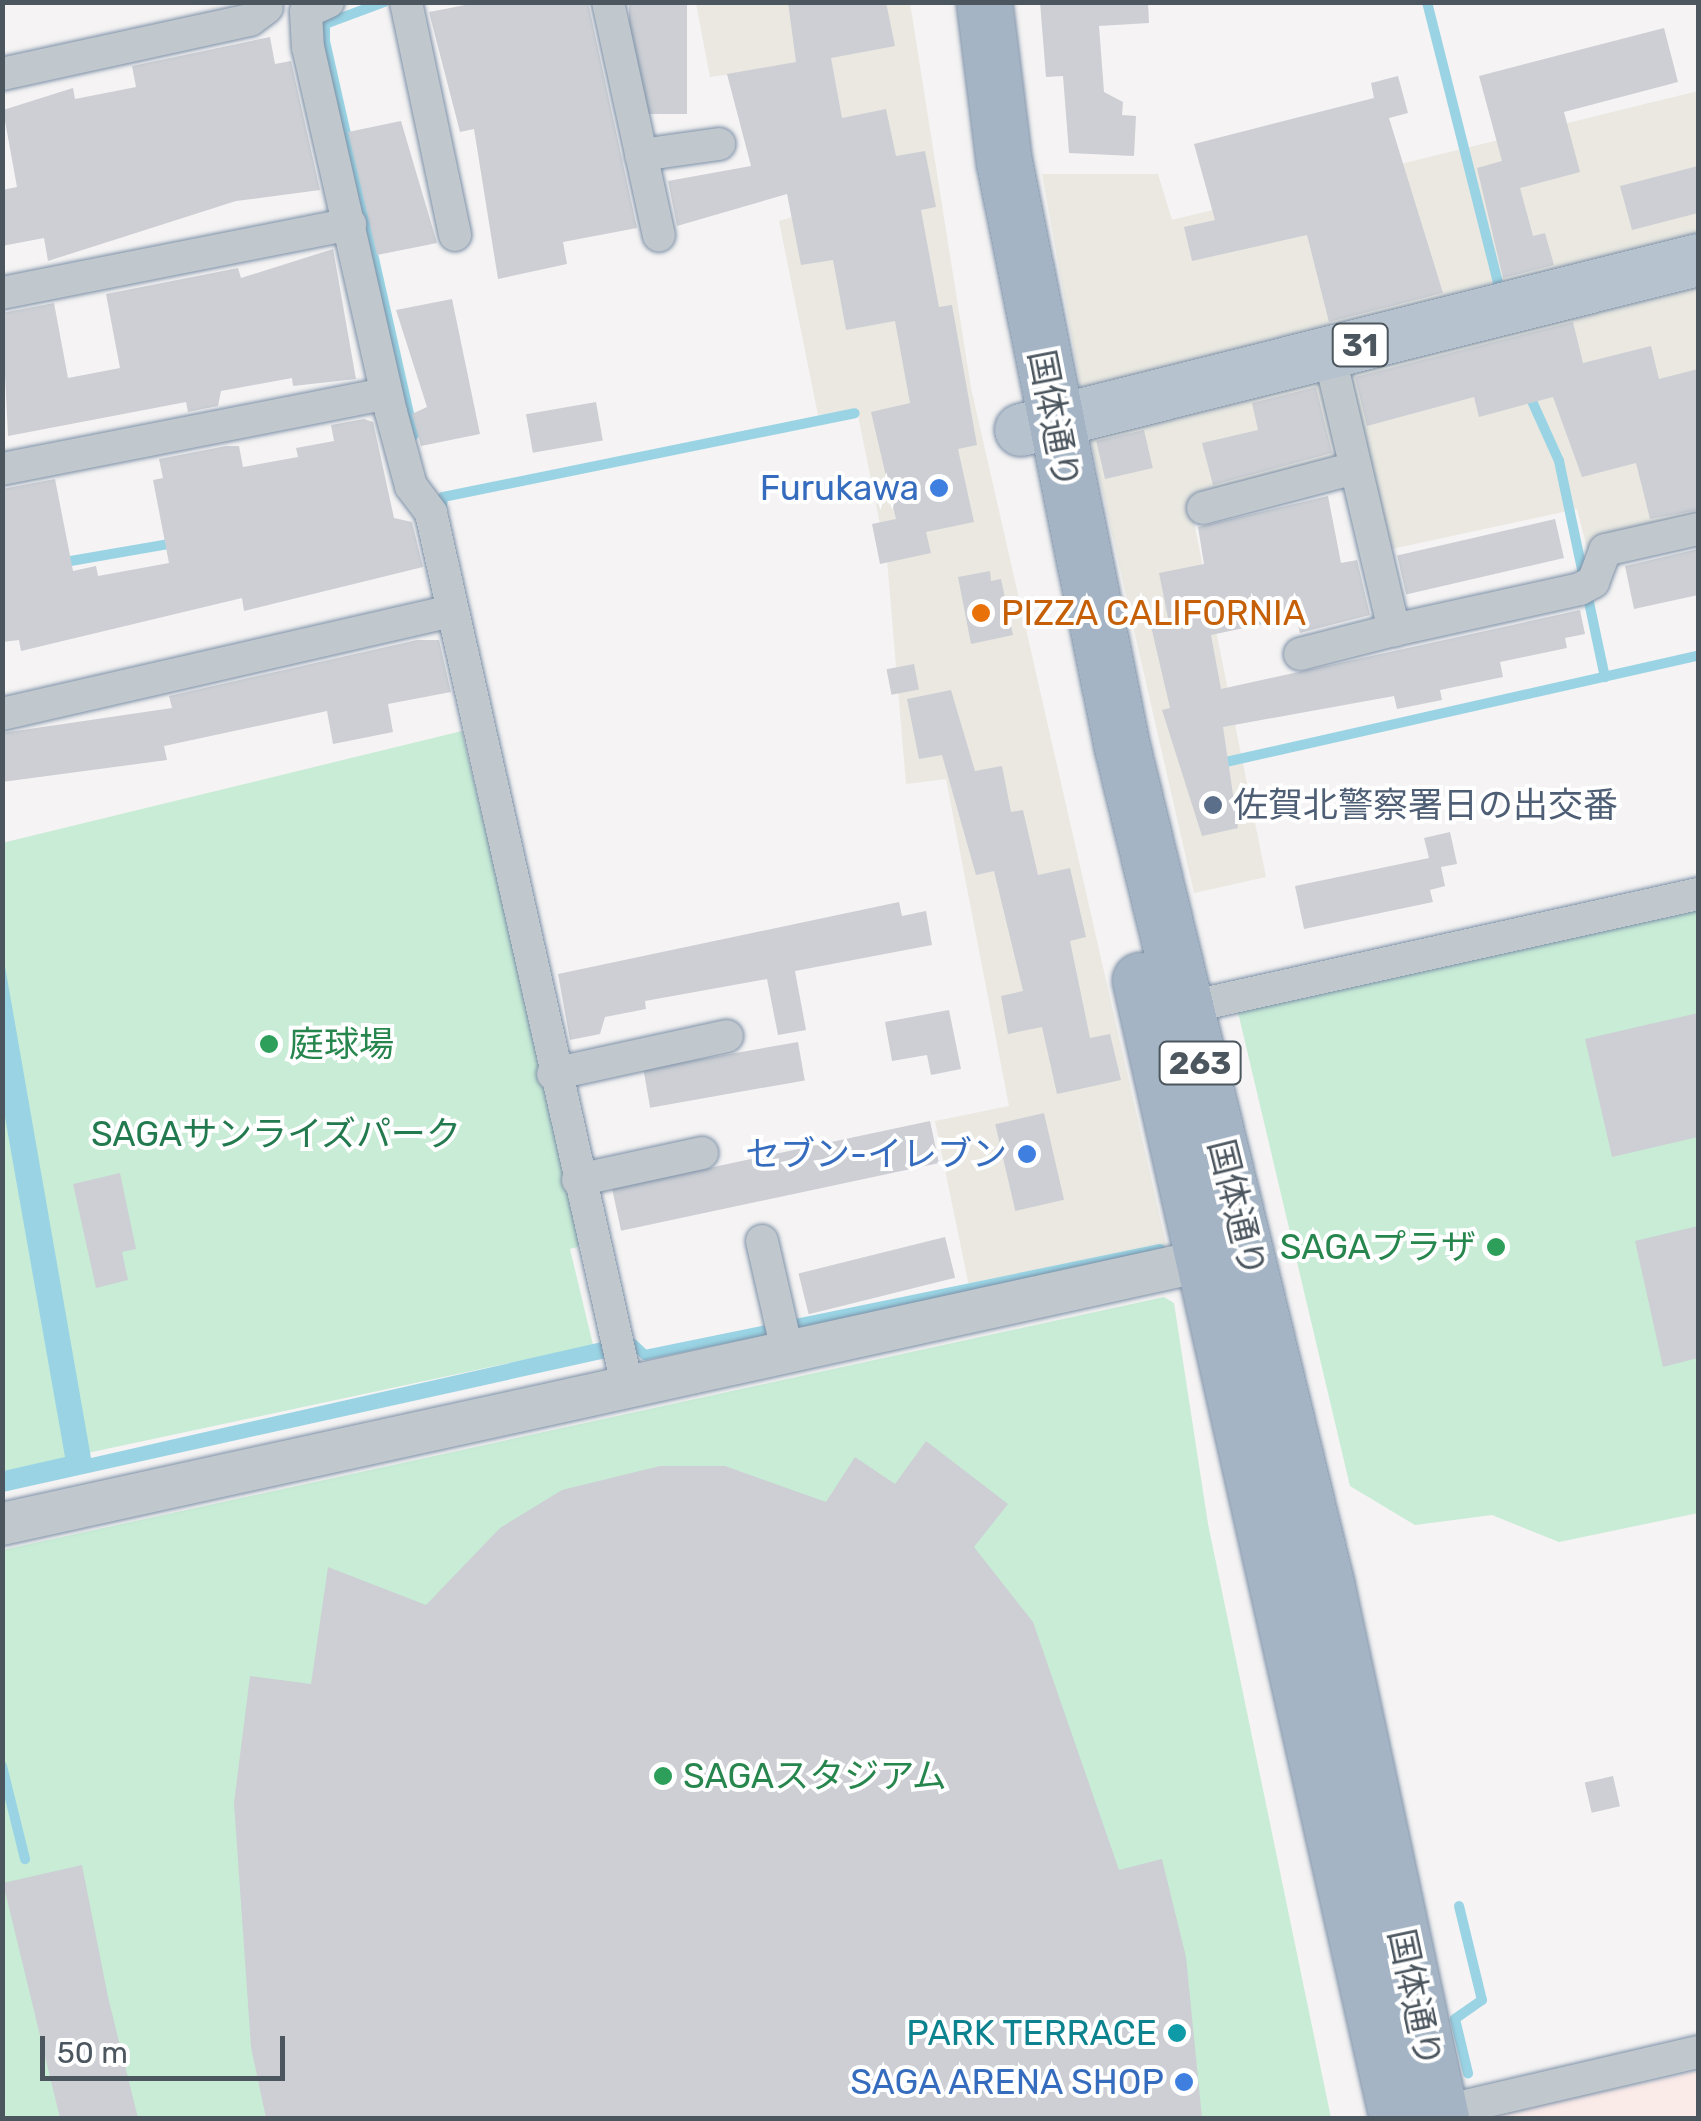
<!DOCTYPE html>
<meta charset="utf-8">
<style>
body{margin:0}
#map{position:relative;width:1701px;height:2121px;overflow:hidden;background:#f5f3f3;font-family:Rubik,"Noto Sans JP",sans-serif}
div>[style]{position:absolute}
[style*='--x']{left:calc(var(--x)*1px);top:calc(var(--y)*1px);width:calc(var(--w)*1px);rotate:calc(var(--a)*1deg)}
.commercial>*{inset:0;background:#eae8e1}
.medical>*{inset:0;background:#faeae8}
.green>*{inset:0;background:#c8ecd6}
.water>*{inset:0;background:#9ad4e4}
.stream>*{height:10px;margin:-5px;padding:0 5px;transform-origin:5px;border-radius:5px;background:#9ad4e4}
.building>*{inset:0;background:#cdcfd4;transform-origin:0 0}
.roads{filter:drop-shadow(0 0 2px #7c90a7) drop-shadow(0 0 2px #7c90a7)}
.minor>*{height:32px;margin:-16px;padding:0 16px;transform-origin:16px;border-radius:16px;background:#c0c7cd}
.tertiary>*{height:42px;margin:-21px;padding:0 21px;transform-origin:21px;border-radius:21px;background:#c0c7cd}
.primary>*{height:52px;margin:-26px;padding:0 26px;transform-origin:26px;border-radius:26px;background:#b6c2ce}
.trunk>*{height:55px;margin:-27.5px;padding:0 27.5px;transform-origin:27.5px;border-radius:27.5px;background:#a4b4c4}
.dots>*{width:28px;height:28px;translate:-50% -50%;box-sizing:border-box;border:5px solid #fff;border-radius:50%}
span{translate:-50% -50%;white-space:nowrap;text-align:center;line-height:1.15;-webkit-text-stroke:8px #fff;paint-order:stroke}
.shield-label span{padding:2px 8px;background:#fff;border:2px solid;border-radius:8px;-webkit-text-stroke-width:0}
.shield-label{font-size:32px;color:#4c565e;font-weight:700}
.street-label{font-size:35px;color:#4c565e}
.shop-label{font-size:35px;color:#366cbe}
.right{translate:-100% -50%;text-align:right}
.food-label{font-size:35px;color:#c56008}
.left{translate:0 -50%;text-align:left}
.service-label{font-size:35px;color:#4e5e75}
.leisure-label{font-size:35px;color:#27864d}
.park-label{font-size:35px;color:#237a4f}
.culture-label{font-size:35px;color:#0d838f}
.frame{position:absolute;inset:0;border:5px solid #4c565e;pointer-events:none}
.scale{position:absolute;left:40px;top:2036px;width:245px;height:45px;box-sizing:border-box;border:5px solid #4c565e;border-top:0;padding-left:12px;font-size:30px;line-height:35px;white-space:nowrap;color:#4c565e;-webkit-text-stroke:8px #fff;paint-order:stroke}
</style>
<div id="map">
<div class="commercial">
<i style="clip-path:polygon(696px 3px,910px 3px,971px 388px,1167px 1248px,970px 1291px,935px 1121px,1009px 1106px,946px 779px,906px 784px,887px 559px,857px 410px,818px 415px,779px 221px,803px 214px,775px 68px,710px 77px)"></i>
<i style="clip-path:polygon(1698px 91px,1698px 242px,1083px 401px,1042px 174px,1158px 174px,1172px 220px)"></i>
<i style="clip-path:polygon(1698px 276px,1698px 522px,1587px 548px,1577px 509px,1387px 550px,1364px 460px,1190px 503px,1266px 877px,1194px 893px,1089px 433px)"></i>
</div>
<div class="medical">
<i style="clip-path:polygon(1698px 2071px,1698px 2118px,1482px 2118px)"></i>
</div>
<div class="green">
<i style="clip-path:polygon(462px 731px,584px 1245px,570px 1249px,593px 1345px,3px 1471px,2px 843px)"></i>
<i style="clip-path:polygon(1698px 905px,1698px 1513px,1559px 1542px,1492px 1515px,1415px 1525px,1350px 1486px,1237px 1008px)"></i>
<i style="clip-path:polygon(1164px 1297px,1174px 1303px,1208px 1524px,1331px 2118px,3px 2118px,2px 1550px)"></i>
</div>
<div class="water">
<i style="clip-path:polygon(2px 949px,91px 1458px,624px 1337px,629px 1353px,3px 1492px,3px 1471px,65px 1457px,3px 1106px)"></i>
</div>
<div class="stream">
<i style="--x:384;--y:2;--w:63;--a:159.6"></i>
<i style="--x:325;--y:24;--w:17;--a:90"></i>
<i style="--x:325;--y:41;--w:404;--a:77.3"></i>
<i style="--x:1427;--y:2;--w:297;--a:75.8"></i>
<i style="--x:1527;--y:390;--w:78;--a:65.7"></i>
<i style="--x:1559;--y:461;--w:221;--a:78"></i>
<i style="--x:441;--y:515;--w:18;--a:-84"></i>
<i style="--x:443;--y:497;--w:420;--a:-11.5"></i>
<i style="--x:59;--y:563;--w:118;--a:-9.8"></i>
<i style="--x:1217;--y:764;--w:493;--a:-12.7"></i>
<i style="--x:633;--y:1344;--w:16;--a:43"></i>
<i style="--x:645;--y:1355;--w:526;--a:-11.63"></i>
<i style="--x:2;--y:1766;--w:96;--a:76.1"></i>
<i style="--x:1459;--y:1906;--w:97;--a:76.3"></i>
<i style="--x:1482;--y:2000;--w:33;--a:145"></i>
<i style="--x:1455;--y:2019;--w:56;--a:76.5"></i>
</div>
<div class="building">
<i style="clip-path:polygon(481px 2px,588px 2px,637px 228px,563px 242px,567px 264px,498px 279px,474px 129px,460px 132px,429px 12px)"></i>
<i style="left:629px;top:2px;width:58px;height:112px"></i>
<i style="clip-path:polygon(788px 2px,886px 2px,895px 46px,831px 58px,842px 118px,886px 109px,896px 156px,925px 151px,936px 207px,921px 210px,939px 307px,952px 305px,977px 445px,958px 449px,974px 522px,926px 532px,931px 553px,880px 564px,872px 524px,896px 519px,871px 412px,910px 403px,895px 321px,846px 330px,833px 260px,801px 265px,787px 194px,677px 226px,668px 181px,751px 166px,727px 74px,796px 62px)"></i>
<i style="clip-path:polygon(1040px 2px,1148px 2px,1149px 23px,1099px 26px,1104px 92px,1123px 102px,1122px 115px,1136px 116px,1134px 156px,1069px 153px,1063px 76px,1046px 77px)"></i>
<i style="clip-path:polygon(1664px 28px,1678px 82px,1564px 112px,1580px 172px,1520px 188px,1533px 236px,1545px 233px,1554px 265px,1503px 278px,1477px 168px,1502px 161px,1479px 76px)"></i>
<i style="clip-path:polygon(270px 37px,275px 64px,291px 61px,320px 190px,236px 201px,48px 261px,44px 238px,2px 246px,2px 190px,17px 187px,3px 110px,73px 88px,75px 99px,136px 87px,132px 66px)"></i>
<i style="clip-path:polygon(1398px 76px,1408px 113px,1389px 118px,1443px 293px,1329px 322px,1307px 235px,1192px 261px,1184px 227px,1215px 220px,1194px 144px,1374px 98px,1371px 83px)"></i>
<i style="clip-path:polygon(401px 121px,437px 243px,377px 255px,348px 132px)"></i>
<i style="clip-path:polygon(1698px 166px,1698px 213px,1632px 230px,1620px 186px)"></i>
<i style="clip-path:polygon(333px 249px,356px 379px,293px 386px,292px 378px,221px 391px,218px 406px,188px 412px,186px 402px,8px 436px,2px 313px,54px 303px,68px 378px,120px 368px,106px 294px,238px 268px,241px 278px)"></i>
<i style="clip-path:polygon(452px 299px,480px 434px,421px 446px,412px 414px,427px 407px,396px 310px)"></i>
<i style="clip-path:polygon(1573px 322px,1583px 363px,1651px 346px,1659px 379px,1698px 369px,1698px 510px,1650px 519px,1636px 463px,1582px 477px,1553px 397px,1479px 417px,1474px 397px,1367px 426px,1355px 377px)"></i>
<i style="clip-path:polygon(1316px 387px,1332px 453px,1213px 485px,1202px 443px,1258px 430px,1252px 403px)"></i>
<i style="left:596px;top:402px;width:39px;height:71px;rotate:80deg"></i>
<i style="clip-path:polygon(364px 419px,373px 422px,394px 518px,412px 522px,423px 567px,244px 611px,242px 598px,21px 651px,19px 640px,2px 642px,2px 489px,55px 479px,73px 571px,96px 566px,98px 576px,169px 563px,153px 480px,163px 478px,159px 459px,226px 446px,239px 446px,243px 467px,298px 457px,296px 448px,334px 441px,331px 425px)"></i>
<i style="left:1144px;top:430px;width:39px;height:49px;rotate:77deg"></i>
<i style="clip-path:polygon(1328px 496px,1341px 563px,1357px 560px,1370px 615px,1300px 633px,1296px 617px,1211px 635px,1221px 689px,1580px 610px,1585px 634px,1565px 638px,1567px 648px,1500px 662px,1503px 677px,1440px 690px,1442px 700px,1397px 709px,1394px 696px,1223px 727px,1238px 828px,1202px 836px,1162px 710px,1170px 708px,1150px 622px,1168px 618px,1159px 573px,1204px 564px,1198px 527px)"></i>
<i style="left:1555px;top:519px;width:40px;height:162px;rotate:77deg"></i>
<i style="clip-path:polygon(1698px 549px,1698px 595px,1634px 609px,1625px 566px)"></i>
<i style="clip-path:polygon(990px 571px,991px 581px,1001px 579px,1013px 635px,971px 644px,958px 577px)"></i>
<i style="clip-path:polygon(417px 640px,439px 640px,451px 692px,388px 704px,393px 732px,333px 744px,327px 711px,164px 746px,167px 760px,2px 782px,2px 733px,172px 708px,169px 696px)"></i>
<i style="left:914px;top:664px;width:26px;height:28px;rotate:79deg"></i>
<i style="clip-path:polygon(951px 690px,975px 771px,1002px 766px,1011px 812px,1023px 810px,1038px 875px,1070px 868px,1086px 937px,1070px 941px,1090px 1038px,1110px 1034px,1121px 1080px,1057px 1094px,1042px 1027px,1008px 1034px,1001px 996px,1023px 991px,994px 871px,976px 875px,942px 755px,919px 759px,907px 699px)"></i>
<i style="clip-path:polygon(1450px 832px,1457px 864px,1441px 867px,1445px 886px,1430px 890px,1433px 902px,1304px 929px,1295px 886px,1429px 858px,1424px 838px)"></i>
<i style="clip-path:polygon(899px 902px,902px 916px,926px 911px,932px 945px,795px 971px,806px 1030px,778px 1035px,767px 979px,645px 1001px,646px 1009px,605px 1017px,600px 1034px,570px 1040px,558px 974px)"></i>
<i style="clip-path:polygon(949px 1010px,961px 1069px,931px 1075px,927px 1055px,892px 1061px,885px 1022px)"></i>
<i style="clip-path:polygon(1698px 1013px,1698px 1137px,1612px 1157px,1585px 1039px)"></i>
<i style="left:798px;top:1042px;width:39px;height:157px;rotate:80deg"></i>
<i style="left:1044px;top:1113px;width:89px;height:50px;rotate:77deg"></i>
<i style="left:930px;top:1121px;width:43px;height:325px;rotate:78deg"></i>
<i style="clip-path:polygon(120px 1173px,136px 1249px,122px 1252px,128px 1280px,96px 1288px,73px 1184px)"></i>
<i style="clip-path:polygon(1698px 1226px,1698px 1358px,1663px 1367px,1635px 1241px)"></i>
<i style="left:945px;top:1237px;width:42px;height:151px;rotate:76deg"></i>
<i style="clip-path:polygon(926px 1441px,1008px 1504px,974px 1547px,1033px 1622px,1119px 1870px,1162px 1859px,1186px 1957px,1202px 2118px,266px 2118px,251px 2047px,234px 1803px,250px 1676px,311px 1684px,328px 1567px,426px 1605px,500px 1528px,562px 1490px,660px 1466px,725px 1466px,826px 1502px,855px 1457px,895px 1484px)"></i>
<i style="left:1613px;top:1776px;width:31px;height:29px;rotate:77deg"></i>
<i style="clip-path:polygon(82px 1865px,108px 1997px,138px 2118px,60px 2118px,3px 1883px)"></i>
</div>
<div class="roads">
<div class="minor">
<i style="--x:328;--y:2;--w:24;--a:156"></i>
<i style="--x:306;--y:12;--w:35;--a:87"></i>
<i style="--x:308;--y:47;--w:374;--a:77.2"></i>
<i style="--x:391;--y:412;--w:77;--a:74.9"></i>
<i style="--x:411;--y:486;--w:34;--a:53"></i>
<i style="--x:431;--y:513;--w:894;--a:77.33"></i>
<i style="--x:406;--y:2;--w:238;--a:78.1"></i>
<i style="--x:608;--y:2;--w:239;--a:77.7"></i>
<i style="--x:2;--y:74;--w:254;--a:-12.3"></i>
<i style="--x:250;--y:20;--w:21;--a:-37"></i>
<i style="--x:641;--y:155;--w:79;--a:-8"></i>
<i style="--x:2;--y:293;--w:355;--a:-11.2"></i>
<i style="--x:1329;--y:353;--w:285;--a:76.8"></i>
<i style="--x:1394;--y:630;--w:190;--a:-12.4"></i>
<i style="--x:1580;--y:589;--w:15;--a:-28"></i>
<i style="--x:1593;--y:582;--w:34;--a:-69"></i>
<i style="--x:1605;--y:550;--w:95;--a:-12.7"></i>
<i style="--x:2;--y:469;--w:391;--a:-11.1"></i>
<i style="--x:1203;--y:508;--w:157;--a:-14.7"></i>
<i style="--x:1300;--y:654;--w:97;--a:-14.3"></i>
<i style="--x:2;--y:714;--w:458;--a:-12.9"></i>
<i style="--x:1185;--y:1008;--w:526;--a:-12.53"></i>
<i style="--x:553;--y:1074;--w:178;--a:-12.3"></i>
<i style="--x:578;--y:1180;--w:127;--a:-12.3"></i>
<i style="--x:762;--y:1241;--w:112;--a:77.1"></i>
<i style="--x:1440;--y:2112;--w:265;--a:-13.1"></i>
</div>
<div class="tertiary">
<i style="--x:2;--y:1524;--w:1234;--a:-12.36"></i>
</div>
<div class="primary">
<i style="--x:1021;--y:430;--w:698;--a:-14.1"></i>
</div>
<div class="trunk">
<i style="--x:984;--y:2;--w:161;--a:82.9"></i>
<i style="--x:1004;--y:162;--w:597;--a:78.6"></i>
<i style="--x:1122;--y:747;--w:861;--a:76.29"></i>
<i style="--x:1326;--y:1583;--w:547;--a:77.87"></i>
<i style="--x:1140;--y:980;--w:1167;--a:77.27"></i>
</div>
</div>
<div class="dots">
<i style="left:939px;top:488px;background:#3f7fe0"></i>
<i style="left:981px;top:613px;background:#e8710a"></i>
<i style="left:1213px;top:805px;background:#5c6f8a"></i>
<i style="left:269px;top:1044px;background:#2e9e5b"></i>
<i style="left:1027px;top:1154px;background:#3f7fe0"></i>
<i style="left:1496px;top:1247px;background:#2e9e5b"></i>
<i style="left:663px;top:1776px;background:#2e9e5b"></i>
<i style="left:1177px;top:2033px;background:#0f9aa8"></i>
<i style="left:1184px;top:2082px;background:#3f7fe0"></i>
</div>
<div class="shield-label">
<span style="left:1360px;top:345px">31</span>
<span style="left:1200px;top:1063px">263</span>
</div>
<div class="street-label">
<span style="left:1054px;top:419px;rotate:79deg">国体通り</span>
<span style="left:1237px;top:1208px;rotate:76deg">国体通り</span>
<span style="left:1415px;top:1998px;rotate:78deg">国体通り</span>
</div>
<div class="shop-label">
<span class="right" style="left:919px;top:488px">Furukawa</span>
<span class="right" style="left:1007px;top:1154px">セブン-イレブン</span>
<span class="right" style="left:1164px;top:2082px">SAGA ARENA SHOP</span>
</div>
<div class="food-label">
<span class="left" style="left:1001px;top:613px">PIZZA CALIFORNIA</span>
</div>
<div class="service-label">
<span class="left" style="left:1233px;top:805px">佐賀北警察署日の出交番</span>
</div>
<div class="leisure-label">
<span class="left" style="left:289px;top:1044px">庭球場</span>
<span class="right" style="left:1476px;top:1247px">SAGAプラザ</span>
<span class="left" style="left:683px;top:1776px">SAGAスタジアム</span>
</div>
<div class="park-label">
<span style="left:276px;top:1134px">SAGAサンライズパーク</span>
</div>
<div class="culture-label">
<span class="right" style="left:1157px;top:2033px">PARK TERRACE</span>
</div>
<div class="frame"></div>
<div class="scale">50 m</div>
</div>
